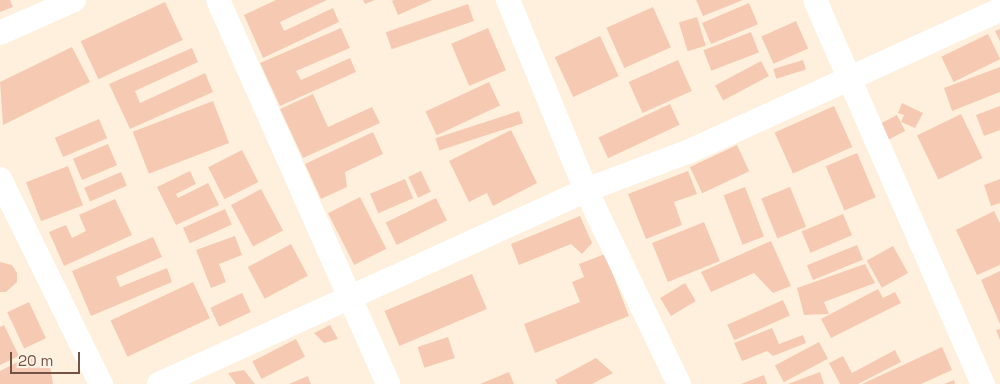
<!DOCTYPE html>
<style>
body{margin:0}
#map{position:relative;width:1000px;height:384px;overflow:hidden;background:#fef0dc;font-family:"Space Grotesk",sans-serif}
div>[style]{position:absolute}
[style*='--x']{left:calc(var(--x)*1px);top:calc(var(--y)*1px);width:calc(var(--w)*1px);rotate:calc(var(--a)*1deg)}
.building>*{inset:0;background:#f6cab2;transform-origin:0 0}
.minor>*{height:24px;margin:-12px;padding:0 12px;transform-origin:12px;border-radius:12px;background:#fff}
span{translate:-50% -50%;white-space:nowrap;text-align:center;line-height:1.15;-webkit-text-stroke:5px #fff3e5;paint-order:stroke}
.scale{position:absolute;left:10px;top:352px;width:70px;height:22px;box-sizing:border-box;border:2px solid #755344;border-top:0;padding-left:6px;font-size:15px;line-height:18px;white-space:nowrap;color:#755344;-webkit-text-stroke:4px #fff3e5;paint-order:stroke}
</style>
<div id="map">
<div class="building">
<i style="clip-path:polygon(0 0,10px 0,13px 7px,0 12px)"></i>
<i style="clip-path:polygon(276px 0,327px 0,280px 22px,284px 31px,333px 8px,339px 22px,263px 58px,244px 15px)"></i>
<i style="clip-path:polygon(363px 0,375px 0,365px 4px)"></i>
<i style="clip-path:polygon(394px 0,432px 0,398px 15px,392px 1px)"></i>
<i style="clip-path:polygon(696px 0,743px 0,703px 16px)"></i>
<i style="left:165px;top:2px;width:42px;height:93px;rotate:65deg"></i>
<i style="left:749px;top:3px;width:23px;height:51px;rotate:67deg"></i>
<i style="left:468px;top:4px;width:18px;height:87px;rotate:71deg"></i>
<i style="left:653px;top:7px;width:44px;height:51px;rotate:66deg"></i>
<i style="left:697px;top:17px;width:30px;height:19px;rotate:73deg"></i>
<i style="left:796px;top:21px;width:30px;height:38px;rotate:66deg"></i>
<i style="clip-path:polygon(341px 28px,350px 48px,296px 71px,301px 80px,350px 58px,356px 72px,280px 106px,260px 63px)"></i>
<i style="left:488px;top:28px;width:46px;height:40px;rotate:67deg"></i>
<i style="clip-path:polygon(1000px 29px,1000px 41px,995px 31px)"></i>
<i style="left:751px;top:32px;width:22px;height:51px;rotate:69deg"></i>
<i style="left:988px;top:34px;width:28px;height:52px;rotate:64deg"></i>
<i style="left:600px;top:36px;width:44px;height:50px;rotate:65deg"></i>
<i style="clip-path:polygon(72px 47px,90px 82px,3px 125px,0 82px)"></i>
<i style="clip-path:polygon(192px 48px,198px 62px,135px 91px,140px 103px,205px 73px,213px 92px,130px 129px,109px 84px)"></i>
<i style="left:678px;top:60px;width:34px;height:54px;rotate:66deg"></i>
<i style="left:803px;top:60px;width:10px;height:31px;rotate:73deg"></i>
<i style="left:761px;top:61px;width:17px;height:52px;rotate:62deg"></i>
<i style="clip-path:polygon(1000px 67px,1000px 92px,952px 111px,944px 88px)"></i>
<i style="left:489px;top:82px;width:26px;height:70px;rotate:65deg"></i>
<i style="clip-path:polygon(313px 94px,328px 127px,372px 107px,380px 123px,303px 158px,280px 109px)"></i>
<i style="left:213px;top:101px;width:45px;height:86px;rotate:69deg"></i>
<i style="clip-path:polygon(902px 103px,923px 113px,915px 128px,901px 122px,904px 115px,898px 113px)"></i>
<i style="left:670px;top:104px;width:23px;height:79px;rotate:65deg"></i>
<i style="left:834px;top:106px;width:45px;height:65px;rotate:66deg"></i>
<i style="clip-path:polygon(1000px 106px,1000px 130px,984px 136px,976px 115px)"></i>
<i style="left:519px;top:111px;width:13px;height:88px;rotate:72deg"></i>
<i style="left:961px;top:114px;width:49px;height:49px;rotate:64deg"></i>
<i style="left:897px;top:115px;width:18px;height:24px;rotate:63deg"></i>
<i style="left:99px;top:119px;width:21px;height:48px;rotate:67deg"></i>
<i style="clip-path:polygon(511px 130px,537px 183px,493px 206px,487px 193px,469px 202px,449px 161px)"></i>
<i style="clip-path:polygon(373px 132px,383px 154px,345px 172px,347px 187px,321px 199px,305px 164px)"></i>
<i style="left:108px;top:144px;width:23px;height:38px;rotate:67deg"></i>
<i style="left:737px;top:145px;width:29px;height:52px;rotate:65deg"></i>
<i style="left:242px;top:150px;width:36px;height:38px;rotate:63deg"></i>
<i style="left:857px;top:153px;width:48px;height:34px;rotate:67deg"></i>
<i style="left:68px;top:166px;width:42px;height:45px;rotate:69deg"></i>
<i style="clip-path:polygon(190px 171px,196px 184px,176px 194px,178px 198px,208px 183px,219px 205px,176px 225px,157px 187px)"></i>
<i style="left:421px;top:171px;width:23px;height:14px;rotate:65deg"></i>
<i style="clip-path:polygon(688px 171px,697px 194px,674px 202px,682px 225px,646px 239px,628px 194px)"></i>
<i style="left:121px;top:172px;width:15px;height:40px;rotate:67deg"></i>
<i style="left:405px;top:179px;width:21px;height:38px;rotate:67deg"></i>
<i style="clip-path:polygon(1000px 179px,1000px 203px,991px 206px,984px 185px)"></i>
<i style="left:745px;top:187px;width:53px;height:23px;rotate:69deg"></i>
<i style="left:790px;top:187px;width:43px;height:31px;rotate:68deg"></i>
<i style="left:261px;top:189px;width:47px;height:34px;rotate:62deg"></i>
<i style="left:360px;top:197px;width:58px;height:36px;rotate:63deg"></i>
<i style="left:436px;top:198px;width:25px;height:56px;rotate:64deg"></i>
<i style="clip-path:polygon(115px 199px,132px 235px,64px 266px,49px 232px,66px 225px,72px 238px,86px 231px,79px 215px)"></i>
<i style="left:225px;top:209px;width:17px;height:46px;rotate:66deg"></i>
<i style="clip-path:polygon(994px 211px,1000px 223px,1000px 265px,977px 275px,956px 230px)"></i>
<i style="left:843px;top:214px;width:23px;height:45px;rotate:67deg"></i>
<i style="clip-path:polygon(580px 216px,592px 243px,582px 254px,571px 244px,519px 265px,511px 244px)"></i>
<i style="left:704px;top:222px;width:42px;height:56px;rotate:68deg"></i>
<i style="clip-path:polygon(235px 236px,242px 255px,219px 264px,226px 282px,211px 288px,196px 250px)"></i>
<i style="clip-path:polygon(153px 237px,162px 257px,116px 277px,120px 287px,167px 268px,172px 282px,91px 316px,72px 271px)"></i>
<i style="clip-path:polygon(771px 241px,791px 286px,773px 293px,754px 273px,711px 292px,701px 272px)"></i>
<i style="left:291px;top:244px;width:36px;height:49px;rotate:62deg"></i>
<i style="left:857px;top:245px;width:16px;height:54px;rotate:68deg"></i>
<i style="left:893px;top:246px;width:31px;height:30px;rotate:61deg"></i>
<i style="clip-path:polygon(605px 254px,629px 316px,535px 353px,524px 324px,580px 302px,572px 282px,584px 277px,579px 264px)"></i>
<i style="clip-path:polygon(0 262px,12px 265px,17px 273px,17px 282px,6px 292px,0 292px)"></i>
<i style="clip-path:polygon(865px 264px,875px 283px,824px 302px,829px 314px,804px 315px,797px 288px)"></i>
<i style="clip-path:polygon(1000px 271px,1000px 324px,981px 280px)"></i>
<i style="left:472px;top:274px;width:38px;height:95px;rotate:67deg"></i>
<i style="left:193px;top:282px;width:40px;height:91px;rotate:65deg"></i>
<i style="left:685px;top:283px;width:21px;height:29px;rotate:59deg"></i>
<i style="clip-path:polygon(878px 289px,883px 298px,895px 292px,901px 303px,831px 338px,821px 319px)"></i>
<i style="left:242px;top:293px;width:21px;height:35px;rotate:65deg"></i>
<i style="left:783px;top:300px;width:17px;height:61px;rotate:66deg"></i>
<i style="left:29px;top:302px;width:40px;height:24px;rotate:65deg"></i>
<i style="clip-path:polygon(4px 325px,19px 356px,0 365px,0 327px)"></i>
<i style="clip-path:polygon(330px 325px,338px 339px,324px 343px,314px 333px)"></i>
<i style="clip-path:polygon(772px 328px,779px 344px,803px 335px,806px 343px,773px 356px,767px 351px,742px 361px,734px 343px)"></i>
<i style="clip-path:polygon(1000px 329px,1000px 340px,996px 330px)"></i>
<i style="left:448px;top:337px;width:22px;height:32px;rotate:72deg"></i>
<i style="left:296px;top:339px;width:20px;height:49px;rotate:63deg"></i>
<i style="left:819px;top:342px;width:19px;height:50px;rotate:62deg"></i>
<i style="clip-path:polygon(942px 347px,952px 370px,921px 384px,862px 384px)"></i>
<i style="clip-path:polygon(895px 350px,901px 362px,858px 384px,840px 384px,829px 363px,843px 356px,852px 373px)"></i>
<i style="clip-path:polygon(35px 353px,34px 368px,50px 366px,53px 384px,0 384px,0 371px)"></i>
<i style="clip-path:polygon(596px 358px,613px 373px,592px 384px,557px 384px,555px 380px)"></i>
<i style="clip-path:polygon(244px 370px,255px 384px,236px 384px,228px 373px)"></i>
<i style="clip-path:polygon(509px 372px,514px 384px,480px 384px)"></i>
<i style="clip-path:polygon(820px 372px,824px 384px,788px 384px)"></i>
<i style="clip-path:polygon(764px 375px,767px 384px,741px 384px)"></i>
<i style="clip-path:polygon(308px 376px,311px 384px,289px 384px)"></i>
<i style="clip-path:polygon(954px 380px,955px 384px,944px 384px)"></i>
</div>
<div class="minor">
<i style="--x:218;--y:0;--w:420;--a:66.1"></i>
<i style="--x:508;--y:0;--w:205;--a:67.7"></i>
<i style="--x:586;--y:190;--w:215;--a:64.4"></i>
<i style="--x:815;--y:0;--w:419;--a:66.4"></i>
<i style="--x:0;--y:33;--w:81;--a:-24"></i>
<i style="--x:0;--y:179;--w:229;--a:63.8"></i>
<i style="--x:159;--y:384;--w:469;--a:-24.4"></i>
<i style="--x:586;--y:190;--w:111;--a:-20.6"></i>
<i style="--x:690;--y:151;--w:341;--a:-24.5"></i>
</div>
<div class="scale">20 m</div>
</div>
